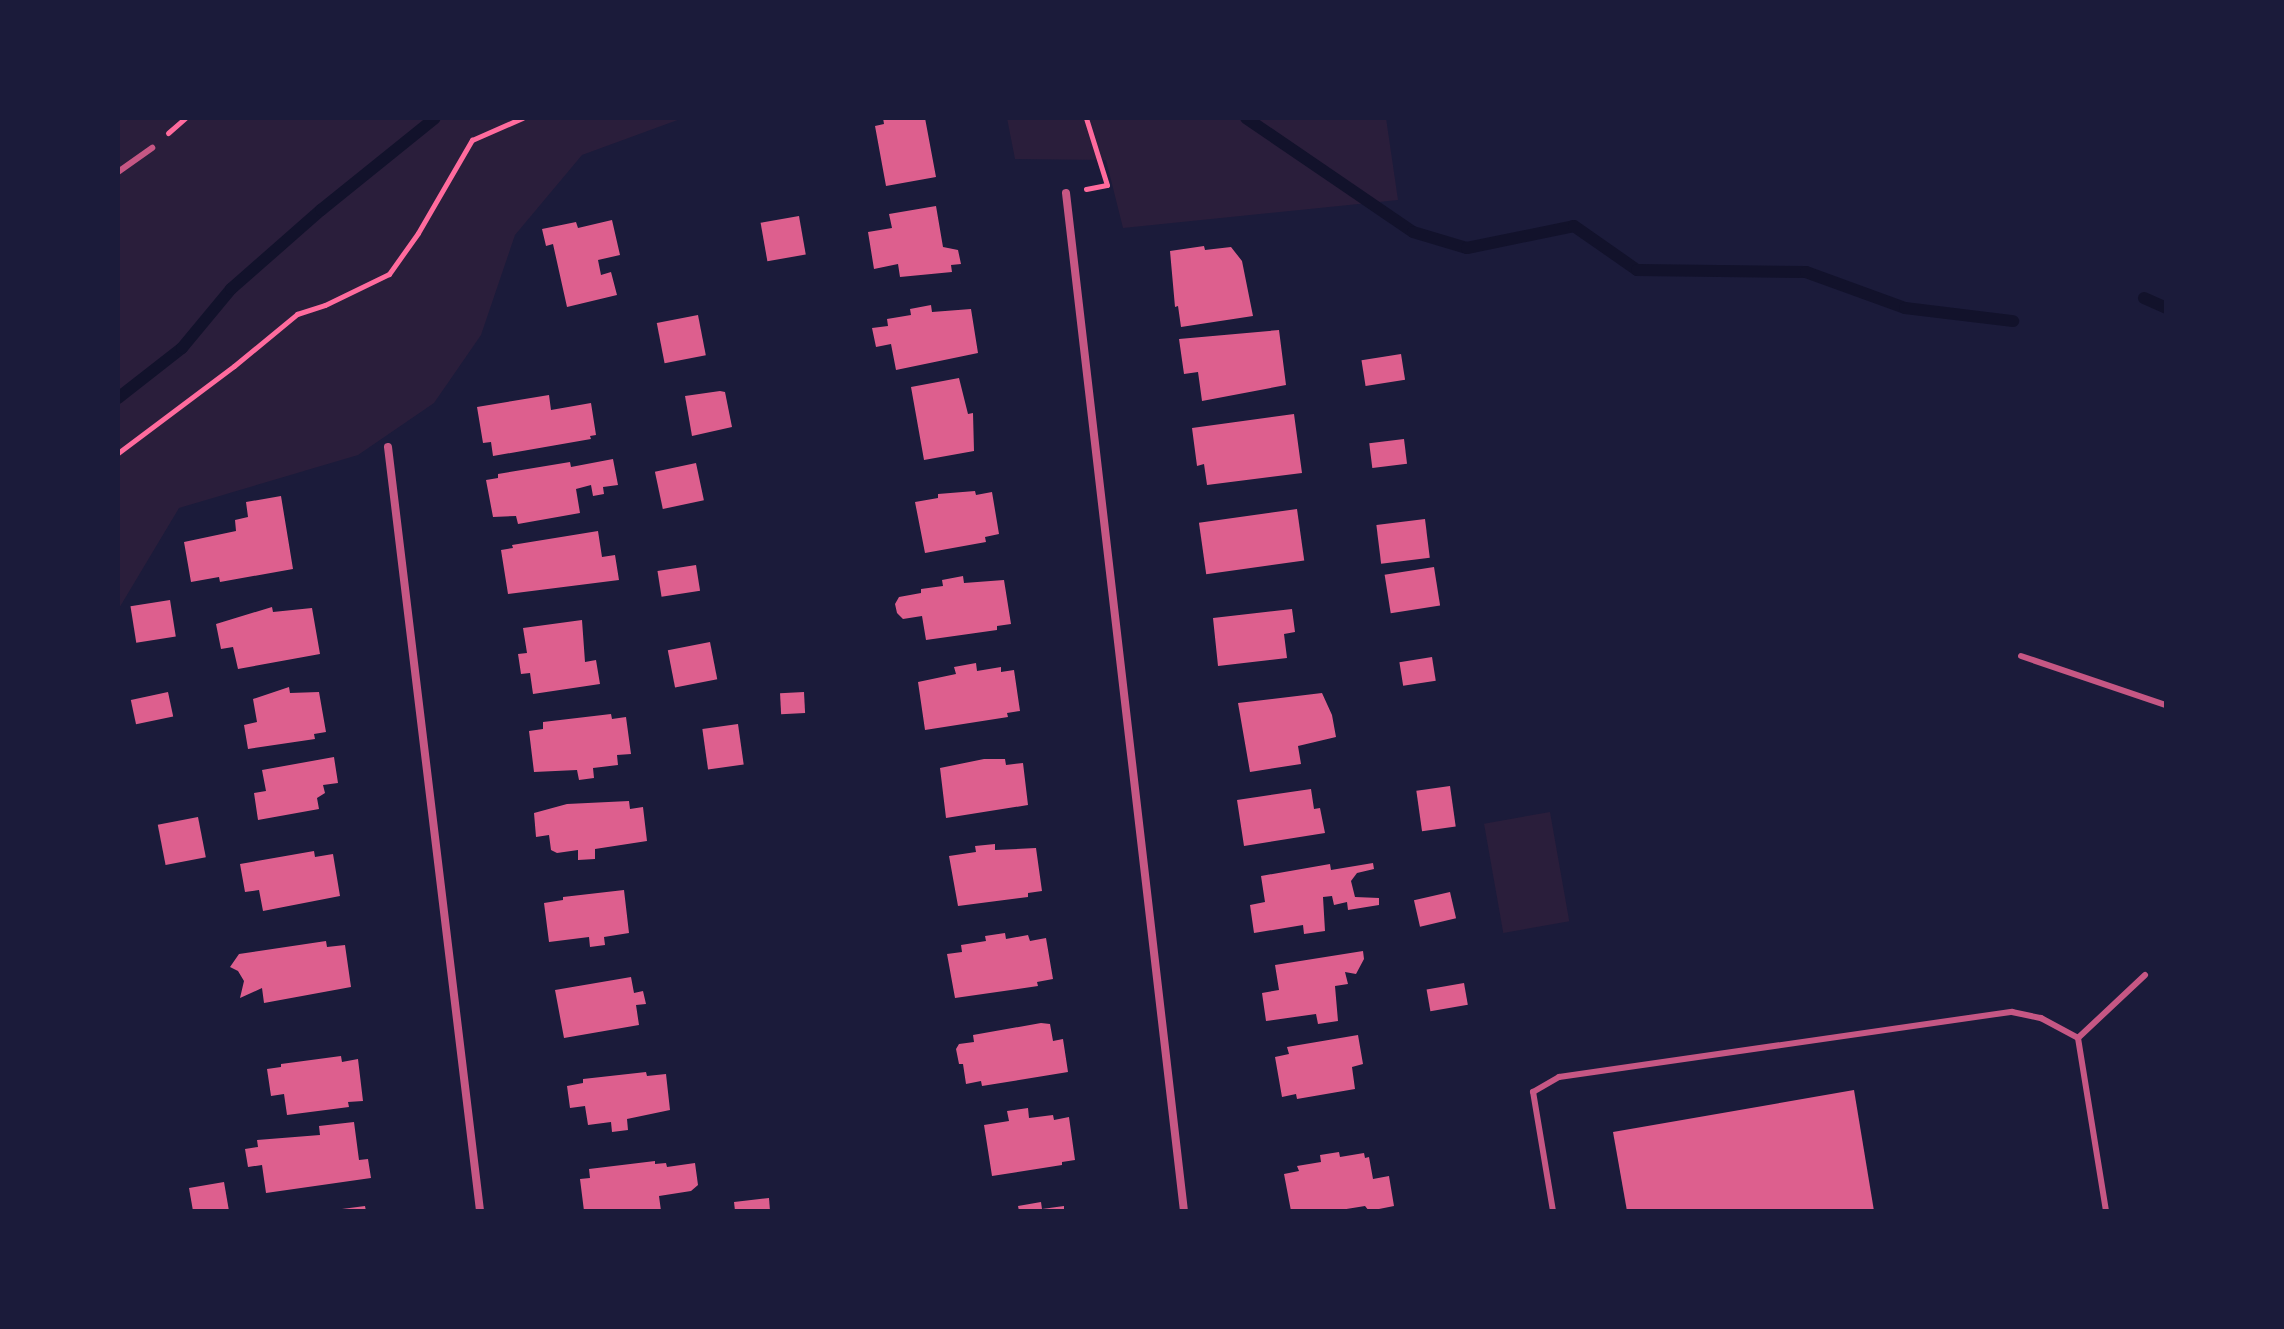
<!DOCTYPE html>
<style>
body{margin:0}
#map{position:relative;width:2284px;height:1329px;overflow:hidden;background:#1b1b3a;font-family:"PT Sans",sans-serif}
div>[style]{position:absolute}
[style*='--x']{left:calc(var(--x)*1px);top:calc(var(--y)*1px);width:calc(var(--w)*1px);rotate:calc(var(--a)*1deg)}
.green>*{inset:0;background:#2a1e3b;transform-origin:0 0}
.stream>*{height:12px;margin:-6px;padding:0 6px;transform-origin:6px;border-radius:6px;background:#12122b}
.building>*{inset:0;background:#dd5f8e;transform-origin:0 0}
.path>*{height:5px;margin:-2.5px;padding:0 2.5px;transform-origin:2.5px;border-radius:2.5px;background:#ff6b9d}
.service>*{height:6px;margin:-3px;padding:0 3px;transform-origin:3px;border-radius:3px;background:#c65784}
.minor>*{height:8px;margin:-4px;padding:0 4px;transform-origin:4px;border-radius:4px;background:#c65784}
span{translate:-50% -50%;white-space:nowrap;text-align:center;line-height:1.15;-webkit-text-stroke:8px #1b1b3a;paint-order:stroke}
.frame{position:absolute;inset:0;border:120px solid #1b1b3a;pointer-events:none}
</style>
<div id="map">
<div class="green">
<i style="clip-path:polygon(118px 118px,683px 118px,582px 155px,515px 235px,481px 335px,434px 403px,358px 455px,179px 508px,118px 610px)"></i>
<i style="clip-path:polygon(1007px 118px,1386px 118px,1398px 200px,1123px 228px,1106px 160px,1015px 159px)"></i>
<i style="left:1550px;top:812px;width:111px;height:67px;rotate:80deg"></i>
</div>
<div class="stream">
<i style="--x:1246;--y:118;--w:202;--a:34.3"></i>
<i style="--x:1413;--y:232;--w:56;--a:16.5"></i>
<i style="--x:1467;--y:248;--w:109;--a:-11.6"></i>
<i style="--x:1574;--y:226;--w:77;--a:34.9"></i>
<i style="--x:1637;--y:270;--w:169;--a:0.7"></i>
<i style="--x:1806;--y:272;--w:105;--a:20"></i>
<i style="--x:1905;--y:308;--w:109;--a:6.9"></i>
<i style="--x:2144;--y:298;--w:24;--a:24"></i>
<i style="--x:118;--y:398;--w:81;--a:-38"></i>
<i style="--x:182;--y:348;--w:77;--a:-50.3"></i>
<i style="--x:231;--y:289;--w:120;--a:-41.3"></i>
<i style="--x:321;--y:210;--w:146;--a:-38.9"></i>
</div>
<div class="building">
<i style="clip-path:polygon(883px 118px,925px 118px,936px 177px,886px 186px,875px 126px,884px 124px)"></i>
<i style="clip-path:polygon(936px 206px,943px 247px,958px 250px,961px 264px,951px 265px,952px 272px,900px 277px,898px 264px,874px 269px,868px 232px,892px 228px,889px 214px)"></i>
<i style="left:799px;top:216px;width:39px;height:39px;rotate:80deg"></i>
<i style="clip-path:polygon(612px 220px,620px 255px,598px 260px,601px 275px,611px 272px,617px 295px,567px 307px,553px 244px,546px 246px,542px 229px,576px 222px,578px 228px)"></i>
<i style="clip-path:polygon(1204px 246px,1205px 250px,1231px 247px,1242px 261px,1253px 316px,1181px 327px,1178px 306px,1175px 307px,1170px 251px)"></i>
<i style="clip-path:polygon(931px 305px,932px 312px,971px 309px,978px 353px,896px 370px,891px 344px,876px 347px,872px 328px,888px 326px,887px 319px,911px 315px,910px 309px)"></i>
<i style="left:698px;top:315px;width:41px;height:42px;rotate:79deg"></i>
<i style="clip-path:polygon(1279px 330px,1286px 385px,1202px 401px,1198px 372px,1184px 374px,1179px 339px)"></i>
<i style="left:1401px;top:354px;width:26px;height:40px;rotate:81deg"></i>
<i style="clip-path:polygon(959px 378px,968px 414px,973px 413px,974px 451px,924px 460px,911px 387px)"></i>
<i style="clip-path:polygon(720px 391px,725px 392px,732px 427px,692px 436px,685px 396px)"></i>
<i style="clip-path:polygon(549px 395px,551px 410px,591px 403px,596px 435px,590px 436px,591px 439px,493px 456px,491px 442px,483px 443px,477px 407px)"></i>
<i style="clip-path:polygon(1294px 414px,1302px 473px,1207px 485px,1204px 464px,1197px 466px,1192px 428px)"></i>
<i style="left:1404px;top:439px;width:25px;height:35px;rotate:83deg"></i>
<i style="clip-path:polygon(613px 459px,618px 485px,603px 487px,604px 494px,593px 496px,591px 485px,576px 489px,580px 513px,518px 524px,516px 516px,493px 517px,486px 480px,498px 478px,498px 474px,570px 462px,571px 467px)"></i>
<i style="left:696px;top:463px;width:38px;height:42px;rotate:78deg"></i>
<i style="clip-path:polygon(975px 491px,976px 495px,992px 492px,999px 534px,985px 537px,986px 542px,925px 553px,915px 502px,938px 498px,938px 494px)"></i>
<i style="clip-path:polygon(281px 496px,293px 569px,220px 582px,219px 577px,191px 582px,184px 542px,236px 531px,235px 520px,248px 517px,246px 502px)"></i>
<i style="left:1297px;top:509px;width:52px;height:99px;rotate:82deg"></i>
<i style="left:1425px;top:519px;width:39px;height:49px;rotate:83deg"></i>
<i style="clip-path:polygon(598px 531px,602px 557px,615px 555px,619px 580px,508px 594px,501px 550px,513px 548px,512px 545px)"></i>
<i style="left:696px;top:565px;width:26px;height:39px;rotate:81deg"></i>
<i style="left:1434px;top:567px;width:39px;height:50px;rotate:81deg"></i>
<i style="clip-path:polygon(963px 576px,964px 583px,1004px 580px,1011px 624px,997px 626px,997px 630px,926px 640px,922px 616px,903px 619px,897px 613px,895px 604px,899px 597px,921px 593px,921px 589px,943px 586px,942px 580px)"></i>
<i style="left:170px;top:600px;width:37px;height:40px;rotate:81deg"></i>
<i style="clip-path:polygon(272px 607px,273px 612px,312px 608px,320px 654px,238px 669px,233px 647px,221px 649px,216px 624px)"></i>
<i style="clip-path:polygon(1292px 609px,1295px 632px,1284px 634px,1287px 658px,1218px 666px,1213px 618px)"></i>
<i style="clip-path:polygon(582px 620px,585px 662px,596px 660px,600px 684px,533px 694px,530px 673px,521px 674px,518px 654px,527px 653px,523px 628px)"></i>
<i style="left:710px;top:642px;width:38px;height:43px;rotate:79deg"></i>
<i style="left:1432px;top:657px;width:24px;height:33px;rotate:81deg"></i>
<i style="clip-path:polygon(976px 663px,977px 671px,1001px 667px,1001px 672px,1014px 670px,1020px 711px,1007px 713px,1008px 717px,925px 730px,918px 682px,956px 674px,954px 667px)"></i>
<i style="clip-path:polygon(289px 687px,290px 693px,319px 692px,326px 732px,314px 734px,315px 739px,248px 749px,244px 725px,257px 722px,253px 699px)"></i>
<i style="left:168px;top:692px;width:25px;height:38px;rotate:78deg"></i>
<i style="left:804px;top:692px;width:21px;height:24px;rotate:87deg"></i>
<i style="clip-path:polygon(1322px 693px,1332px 715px,1336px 737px,1298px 746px,1301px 764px,1250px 772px,1238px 703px)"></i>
<i style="clip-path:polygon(611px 714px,612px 719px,626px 717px,631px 754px,617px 755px,618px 765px,593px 768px,594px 778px,579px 780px,577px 770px,534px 772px,529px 731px,543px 729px,543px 722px)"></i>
<i style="left:738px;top:724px;width:41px;height:36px;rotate:82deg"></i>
<i style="clip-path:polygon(334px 757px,338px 783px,323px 785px,325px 793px,317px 798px,319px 809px,258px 820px,254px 793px,266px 791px,262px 770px)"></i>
<i style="clip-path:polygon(984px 759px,1005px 759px,1006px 765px,1023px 763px,1028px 805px,946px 818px,940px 768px)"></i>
<i style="left:1450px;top:786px;width:41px;height:34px;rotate:82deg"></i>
<i style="clip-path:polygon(1311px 789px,1314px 809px,1320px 808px,1325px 833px,1244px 846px,1237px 800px)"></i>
<i style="clip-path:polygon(629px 801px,630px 809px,643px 807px,647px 841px,595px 849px,595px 859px,578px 860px,578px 850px,557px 853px,551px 850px,549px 835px,536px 837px,534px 813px,567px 804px)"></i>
<i style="left:198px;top:817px;width:41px;height:41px;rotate:79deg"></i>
<i style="clip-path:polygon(995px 844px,995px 850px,1036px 848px,1042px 891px,1028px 893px,1028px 897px,958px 906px,949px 856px,976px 852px,975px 846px)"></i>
<i style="clip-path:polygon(314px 851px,315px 857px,333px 854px,340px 896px,263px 911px,259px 890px,245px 892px,240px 864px)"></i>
<i style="clip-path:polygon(1373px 863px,1374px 869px,1357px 873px,1351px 881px,1355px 897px,1379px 898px,1379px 905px,1348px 910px,1347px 902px,1334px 905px,1332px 896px,1323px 897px,1325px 931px,1304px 934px,1303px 925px,1254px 933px,1250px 905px,1265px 902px,1261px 876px,1330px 864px,1331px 870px)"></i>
<i style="clip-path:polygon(624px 890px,629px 933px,604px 937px,605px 945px,590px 947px,589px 937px,549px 942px,544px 903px,563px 900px,563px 897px)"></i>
<i style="left:1450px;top:892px;width:27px;height:37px;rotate:77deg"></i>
<i style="clip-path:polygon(1005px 933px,1006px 939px,1028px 935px,1030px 941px,1046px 938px,1053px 979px,1037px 982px,1038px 986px,955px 998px,947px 954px,962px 952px,961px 945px,986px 941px,985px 936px)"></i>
<i style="clip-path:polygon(326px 941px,327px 947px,345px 945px,351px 987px,264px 1003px,262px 988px,240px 998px,244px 981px,238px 971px,230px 967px,239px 954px)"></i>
<i style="clip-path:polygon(1363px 951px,1364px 959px,1356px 974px,1345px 972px,1348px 984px,1335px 986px,1338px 1021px,1318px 1024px,1316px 1014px,1266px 1021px,1262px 993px,1279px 990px,1275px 965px)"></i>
<i style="clip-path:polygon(631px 977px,634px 993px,643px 991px,646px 1004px,636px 1005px,639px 1025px,564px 1038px,555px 990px)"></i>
<i style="left:1464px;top:983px;width:22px;height:38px;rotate:80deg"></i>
<i style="clip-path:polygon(1041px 1023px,1050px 1024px,1053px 1041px,1063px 1039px,1068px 1072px,982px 1086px,981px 1081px,966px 1084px,963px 1064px,959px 1064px,956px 1049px,959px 1044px,974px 1042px,973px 1035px)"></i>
<i style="clip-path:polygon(1358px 1035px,1363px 1064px,1352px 1067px,1355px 1089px,1297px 1099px,1296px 1094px,1282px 1097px,1275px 1057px,1289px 1054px,1287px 1047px)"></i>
<i style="clip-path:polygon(341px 1056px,342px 1062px,358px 1059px,363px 1101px,348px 1102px,349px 1107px,287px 1115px,284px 1094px,271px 1096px,267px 1069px,281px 1067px,281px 1064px)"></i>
<i style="clip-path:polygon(646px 1072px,647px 1076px,666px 1074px,670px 1110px,627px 1119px,628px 1130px,612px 1132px,611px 1122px,588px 1125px,585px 1106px,570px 1108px,567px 1086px,583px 1083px,583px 1079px)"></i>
<i style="clip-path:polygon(1854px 1090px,1874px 1211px,1627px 1211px,1613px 1132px)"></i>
<i style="clip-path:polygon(1028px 1108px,1029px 1118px,1053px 1115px,1054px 1120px,1069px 1117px,1075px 1160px,1062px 1162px,1062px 1165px,992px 1176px,984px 1125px,1009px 1121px,1007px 1111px)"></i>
<i style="clip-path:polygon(354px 1122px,359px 1160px,368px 1159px,371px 1178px,266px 1193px,262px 1165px,248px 1167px,245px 1149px,258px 1147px,257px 1140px,320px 1135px,319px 1126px)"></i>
<i style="clip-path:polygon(1339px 1152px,1340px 1157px,1364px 1153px,1365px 1158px,1369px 1157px,1373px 1179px,1389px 1176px,1394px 1206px,1369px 1211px,1365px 1206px,1334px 1211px,1291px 1211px,1284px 1174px,1299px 1171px,1297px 1166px,1321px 1162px,1320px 1155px)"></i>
<i style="clip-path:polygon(655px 1161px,655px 1164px,666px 1163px,667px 1167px,695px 1163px,698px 1185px,691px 1191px,659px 1196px,661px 1211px,584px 1211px,580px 1179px,590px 1178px,589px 1169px)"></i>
<i style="clip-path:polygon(224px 1182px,229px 1211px,193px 1211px,189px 1188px)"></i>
<i style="clip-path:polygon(769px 1198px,770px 1211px,735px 1211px,734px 1202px)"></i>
<i style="clip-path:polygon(1041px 1202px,1042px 1209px,1064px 1206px,1064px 1211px,1019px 1211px,1018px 1206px)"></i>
<i style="clip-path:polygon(365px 1206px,366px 1211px,342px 1211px,342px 1209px)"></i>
</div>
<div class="path">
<i style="--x:168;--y:133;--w:23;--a:-41"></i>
<i style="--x:1086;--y:189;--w:21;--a:-11"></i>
<i style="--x:1107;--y:185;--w:70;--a:-107.4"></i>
<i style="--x:118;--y:453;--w:145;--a:-36.9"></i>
<i style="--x:234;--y:366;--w:82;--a:-39.5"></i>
<i style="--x:297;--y:314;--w:29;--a:-18"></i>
<i style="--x:325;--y:305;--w:71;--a:-25.8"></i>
<i style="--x:389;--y:274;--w:50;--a:-54.7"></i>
<i style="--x:418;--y:233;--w:108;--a:-59.9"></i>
<i style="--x:472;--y:140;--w:55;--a:-23.7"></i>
</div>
<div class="service">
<i style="--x:118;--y:172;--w:42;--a:-35.2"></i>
<i style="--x:2021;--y:656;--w:153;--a:18.7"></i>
<i style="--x:2078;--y:1038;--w:175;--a:80.8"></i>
<i style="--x:2078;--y:1038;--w:92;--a:-43.2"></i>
<i style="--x:1553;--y:1211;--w:121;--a:-99.5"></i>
<i style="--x:1533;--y:1092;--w:30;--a:-30"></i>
<i style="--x:1559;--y:1077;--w:458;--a:-8.2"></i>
<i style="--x:2012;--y:1012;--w:30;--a:12"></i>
<i style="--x:2041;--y:1018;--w:42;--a:28.4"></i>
</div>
<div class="minor">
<i style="--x:1066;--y:193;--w:1025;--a:83.39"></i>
<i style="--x:388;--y:447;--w:770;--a:83.13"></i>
</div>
<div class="frame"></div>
</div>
